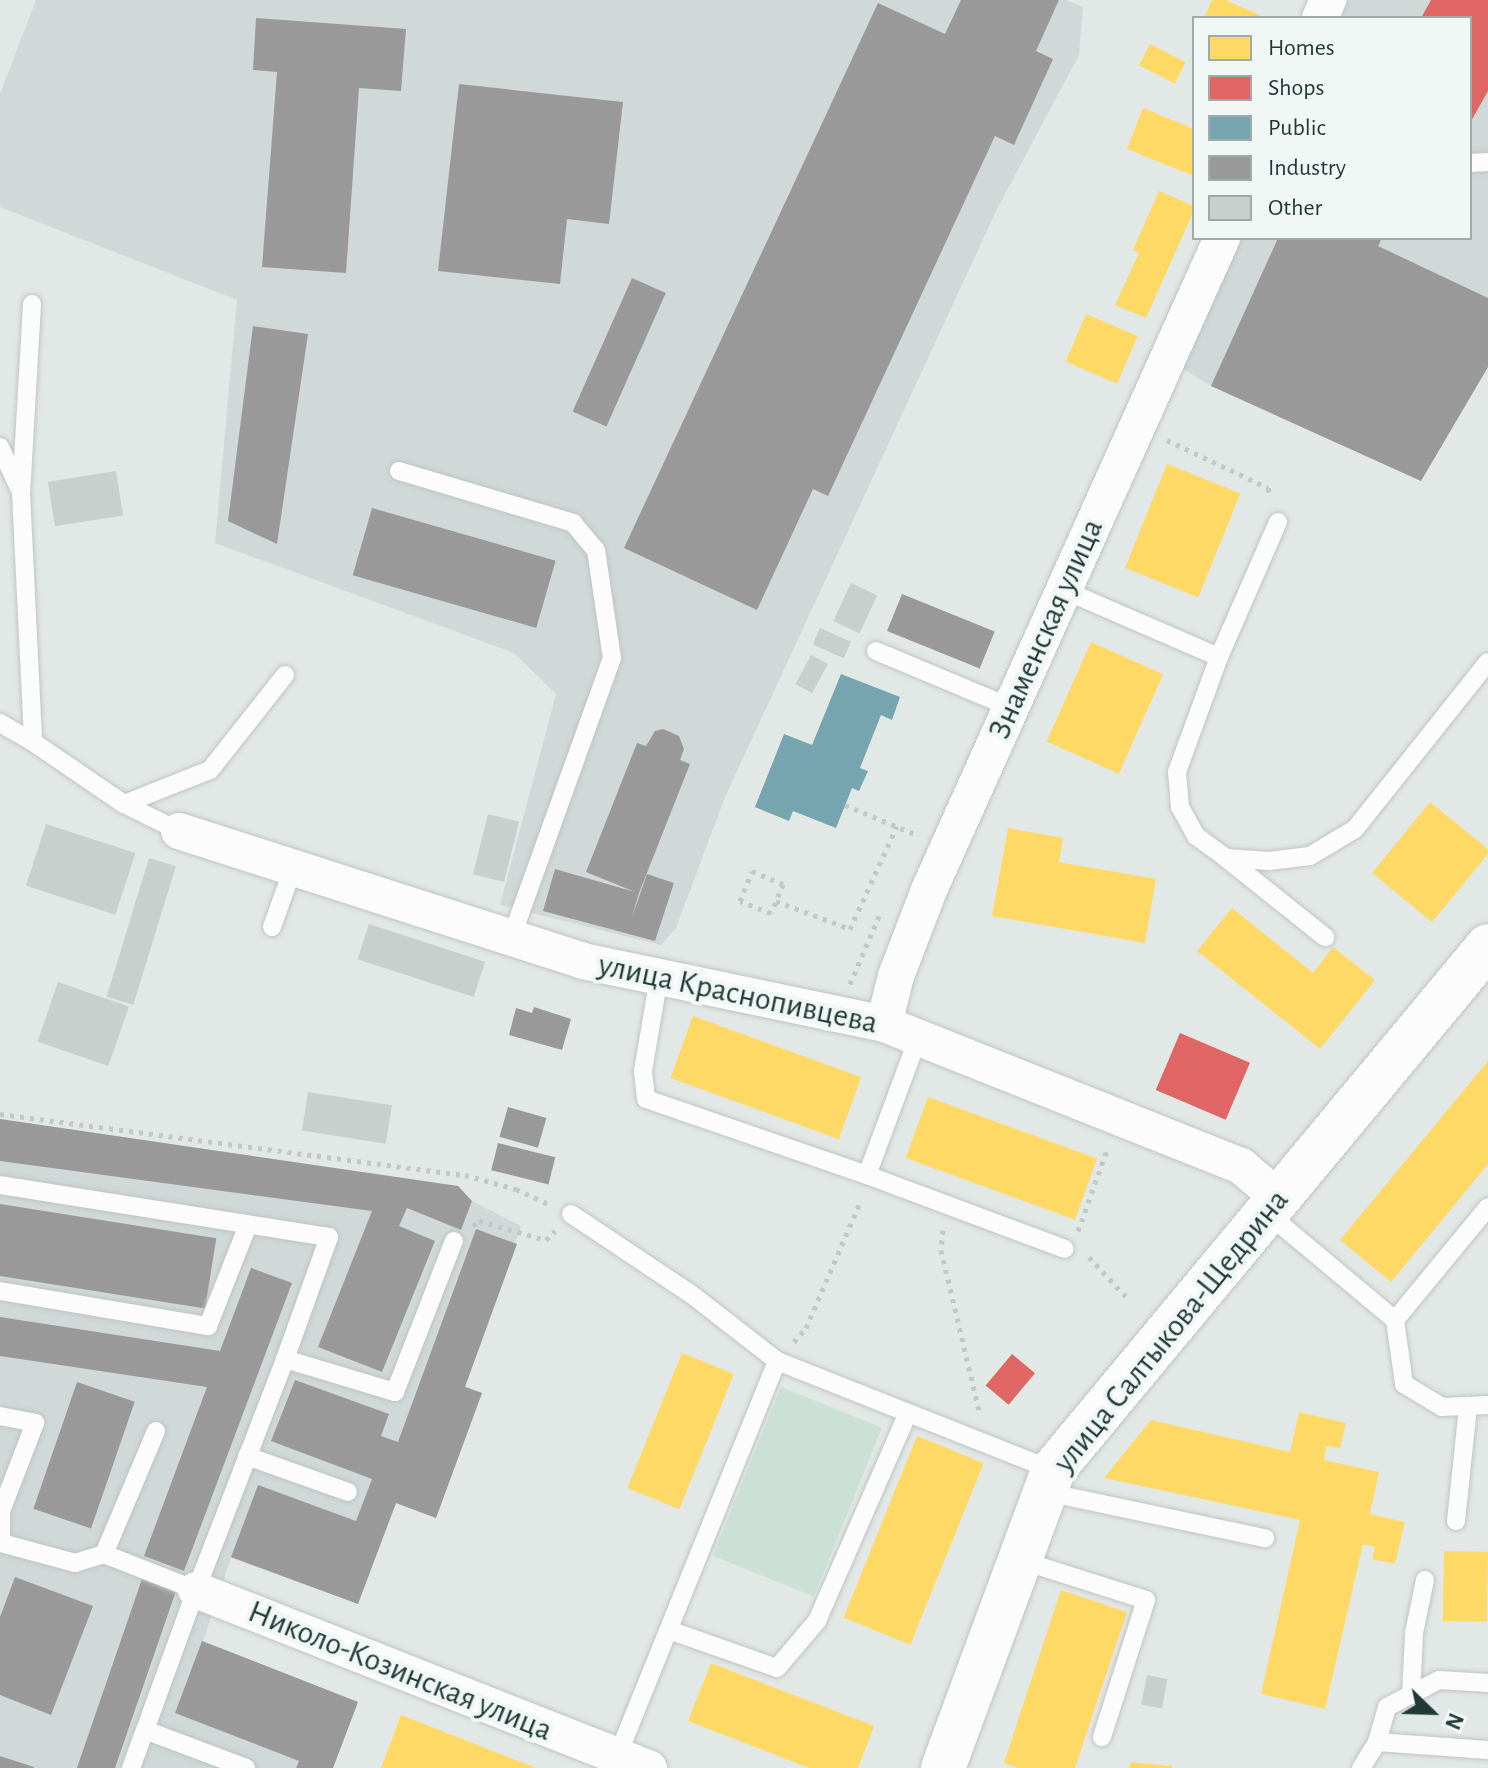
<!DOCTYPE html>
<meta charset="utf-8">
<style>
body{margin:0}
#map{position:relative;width:1488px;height:1768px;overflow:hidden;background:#e2e8e6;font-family:"Alegreya Sans",sans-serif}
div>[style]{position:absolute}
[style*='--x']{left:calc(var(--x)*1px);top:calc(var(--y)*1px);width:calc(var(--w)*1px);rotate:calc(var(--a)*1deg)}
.built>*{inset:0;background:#d0d9d7}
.green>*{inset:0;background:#cbe1d6;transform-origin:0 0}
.homes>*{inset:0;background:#ffd966;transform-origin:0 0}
.shops>*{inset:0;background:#e06666;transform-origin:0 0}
.public>*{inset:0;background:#76a5af}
.industry>*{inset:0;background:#999;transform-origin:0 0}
.building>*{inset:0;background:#c9cfcd;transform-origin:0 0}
.path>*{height:5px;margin-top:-2.5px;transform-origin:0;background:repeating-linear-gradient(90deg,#c0c8c8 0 4px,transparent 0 10px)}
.roads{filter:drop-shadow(0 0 2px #bfc5c3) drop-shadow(0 0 2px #bfc5c3)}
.lane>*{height:18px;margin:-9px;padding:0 9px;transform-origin:9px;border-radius:9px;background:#fbfcfb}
.street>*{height:36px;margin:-18px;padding:0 18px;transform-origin:18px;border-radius:18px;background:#fbfcfb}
.secondary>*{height:44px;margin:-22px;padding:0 22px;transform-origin:22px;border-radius:22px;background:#fbfcfb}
span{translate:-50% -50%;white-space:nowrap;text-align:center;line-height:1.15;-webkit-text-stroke:8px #f0f7f5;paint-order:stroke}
.street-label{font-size:32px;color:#213a38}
.legend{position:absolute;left:1192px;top:16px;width:280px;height:224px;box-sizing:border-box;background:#f0f7f5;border:2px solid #9daba9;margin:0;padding:10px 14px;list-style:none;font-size:24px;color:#213a38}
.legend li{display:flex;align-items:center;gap:16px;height:40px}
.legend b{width:40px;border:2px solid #9daba9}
.north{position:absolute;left:1392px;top:1672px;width:80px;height:80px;-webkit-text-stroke:6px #f0f7f5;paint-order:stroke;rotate:113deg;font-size:22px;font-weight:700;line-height:32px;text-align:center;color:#213a38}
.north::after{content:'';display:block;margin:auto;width:28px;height:36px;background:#213a38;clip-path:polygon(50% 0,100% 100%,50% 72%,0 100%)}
</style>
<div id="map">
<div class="built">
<i style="clip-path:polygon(36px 0,1066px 0,1083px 7px,1079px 55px,997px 209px,725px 797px,676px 928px,661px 945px,500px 905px,556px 694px,514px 653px,215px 543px,237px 300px,0 207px,0 94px)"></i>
<i style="clip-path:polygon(1349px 0,1488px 0,1488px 367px,1421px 481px,1211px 386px,1182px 368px,1241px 238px,1470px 238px,1470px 18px,1341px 18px)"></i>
<i style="clip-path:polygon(0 1119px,458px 1186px,472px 1201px,521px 1226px,465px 1386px,482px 1393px,436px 1518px,396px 1503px,358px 1604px,231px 1558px,203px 1641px,358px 1702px,333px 1768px,0 1768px)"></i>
</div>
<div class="green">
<i style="left:781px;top:1387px;width:109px;height:182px;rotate:22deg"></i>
</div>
<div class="homes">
<i style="clip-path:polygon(1212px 0,1226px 0,1266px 18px,1204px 18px)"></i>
<i style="left:1150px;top:44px;width:40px;height:24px;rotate:27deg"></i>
<i style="clip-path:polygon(1143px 108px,1194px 129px,1194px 176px,1127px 149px)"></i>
<i style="clip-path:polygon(1159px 191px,1194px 206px,1194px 210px,1146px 318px,1115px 305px,1139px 253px,1133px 250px)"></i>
<i style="left:1086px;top:314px;width:56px;height:52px;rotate:23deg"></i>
<i style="left:1167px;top:464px;width:79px;height:112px;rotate:22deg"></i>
<i style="left:1091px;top:642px;width:79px;height:109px;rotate:24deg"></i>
<i style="clip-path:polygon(1430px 802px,1488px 849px,1488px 854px,1432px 922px,1372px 873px)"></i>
<i style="clip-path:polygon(1008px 828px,1063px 838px,1059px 862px,1156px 879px,1145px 943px,992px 916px)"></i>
<i style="clip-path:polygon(1232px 908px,1313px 973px,1333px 947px,1375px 980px,1320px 1049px,1197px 951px)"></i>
<i style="left:693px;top:1016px;width:179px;height:66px;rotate:20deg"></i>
<i style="clip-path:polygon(1488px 1061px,1488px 1164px,1391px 1282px,1340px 1240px)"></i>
<i style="left:928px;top:1097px;width:180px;height:65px;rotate:20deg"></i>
<i style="left:682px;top:1353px;width:56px;height:146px;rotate:22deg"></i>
<i style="clip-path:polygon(1299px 1412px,1346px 1423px,1340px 1448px,1326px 1446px,1324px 1460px,1379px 1472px,1370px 1514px,1405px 1522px,1395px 1564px,1372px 1559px,1375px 1547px,1363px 1544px,1325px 1709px,1261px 1694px,1300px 1520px,1104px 1478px,1151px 1420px,1290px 1452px)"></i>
<i style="left:917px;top:1436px;width:72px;height:196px;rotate:22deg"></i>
<i style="left:1444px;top:1551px;width:44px;height:70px;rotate:1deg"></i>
<i style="clip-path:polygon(1061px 1590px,1127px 1612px,1075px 1768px,1018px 1768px,1004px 1763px)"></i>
<i style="clip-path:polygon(711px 1663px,874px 1726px,858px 1768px,809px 1768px,688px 1721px)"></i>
<i style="clip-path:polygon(401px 1715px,536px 1768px,381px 1768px)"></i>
<i style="clip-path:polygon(1130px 1762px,1172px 1766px,1172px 1768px,1130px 1768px)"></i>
</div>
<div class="shops">
<i style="clip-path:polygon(1431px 0,1488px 0,1488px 91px,1470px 123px,1470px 18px,1421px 18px)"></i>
<i style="left:1180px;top:1033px;width:76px;height:62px;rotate:23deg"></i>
<i style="left:1012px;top:1354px;width:30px;height:41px;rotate:40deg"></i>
</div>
<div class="public">
<i style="clip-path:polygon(841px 674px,900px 697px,892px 720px,881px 715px,860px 768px,868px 771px,859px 791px,852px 788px,836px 828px,793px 811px,789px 821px,755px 807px,784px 734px,812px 745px)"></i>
</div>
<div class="industry">
<i style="clip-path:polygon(961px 0,1059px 0,1036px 51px,1053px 59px,1014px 145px,995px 136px,828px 496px,813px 489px,757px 610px,624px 548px,878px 3px,945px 34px)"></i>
<i style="clip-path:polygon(256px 18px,406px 29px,401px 91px,359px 88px,346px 273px,262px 267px,277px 72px,253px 70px)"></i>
<i style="clip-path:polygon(459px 84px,623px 102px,609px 224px,567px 219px,560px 284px,438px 271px)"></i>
<i style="clip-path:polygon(1278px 238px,1382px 238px,1378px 246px,1488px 298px,1488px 367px,1421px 481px,1211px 386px)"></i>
<i style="left:632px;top:278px;width:37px;height:146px;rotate:24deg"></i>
<i style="clip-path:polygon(253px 326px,308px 334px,277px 544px,228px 521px)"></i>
<i style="left:372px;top:508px;width:191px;height:70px;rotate:16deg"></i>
<i style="left:902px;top:594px;width:100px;height:40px;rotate:22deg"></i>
<i style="clip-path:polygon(663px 729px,679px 736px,684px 749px,680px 760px,690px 764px,639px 893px,632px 917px,647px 874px,674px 883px,655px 941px,543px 911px,555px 869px,635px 892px,586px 872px,637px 743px,646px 746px,655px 731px)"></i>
<i style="clip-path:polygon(534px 1007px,571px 1019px,562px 1050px,509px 1035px,516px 1008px,532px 1013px)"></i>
<i style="left:508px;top:1107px;width:40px;height:31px;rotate:16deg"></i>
<i style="clip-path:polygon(0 1119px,458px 1186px,472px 1201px,461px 1230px,407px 1208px,399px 1226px,435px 1241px,382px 1372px,318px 1347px,372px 1211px,0 1161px)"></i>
<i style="left:498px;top:1143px;width:59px;height:28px;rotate:14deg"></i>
<i style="left:0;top:1204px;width:219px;height:71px;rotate:9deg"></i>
<i style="clip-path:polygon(476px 1229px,517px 1244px,465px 1387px,482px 1393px,436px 1518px,396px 1503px,358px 1604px,231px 1557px,258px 1485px,356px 1521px,372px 1479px,271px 1441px,295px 1380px,389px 1414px,381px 1436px,398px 1442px)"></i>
<i style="clip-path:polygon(251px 1268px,292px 1283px,184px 1571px,144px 1556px,207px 1387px,0 1356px,0 1317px,220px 1351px)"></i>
<i style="left:77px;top:1382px;width:61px;height:134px;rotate:19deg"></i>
<i style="clip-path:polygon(15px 1577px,93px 1606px,51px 1715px,0 1695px,0 1617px)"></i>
<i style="left:142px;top:1579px;width:36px;height:203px;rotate:19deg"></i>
<i style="clip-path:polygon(202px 1641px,358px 1702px,333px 1768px,296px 1768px,299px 1761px,175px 1713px)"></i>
<i style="clip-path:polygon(0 1756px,34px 1767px,34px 1768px,0 1768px)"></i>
</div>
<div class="building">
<i style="left:116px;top:471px;width:45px;height:69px;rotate:81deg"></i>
<i style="left:851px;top:583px;width:29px;height:42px;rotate:25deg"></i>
<i style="left:820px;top:628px;width:34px;height:18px;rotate:24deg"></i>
<i style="left:811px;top:655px;width:19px;height:33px;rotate:28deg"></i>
<i style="left:488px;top:814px;width:32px;height:62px;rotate:14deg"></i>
<i style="left:46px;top:824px;width:94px;height:65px;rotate:18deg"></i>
<i style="left:149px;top:858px;width:28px;height:145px;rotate:17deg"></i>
<i style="left:369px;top:924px;width:122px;height:37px;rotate:18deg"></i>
<i style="left:58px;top:982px;width:75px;height:63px;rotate:19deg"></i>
<i style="left:308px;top:1092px;width:85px;height:39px;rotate:9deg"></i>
<i style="left:1147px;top:1675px;width:21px;height:30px;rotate:11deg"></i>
</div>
<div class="path">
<i style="--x:1167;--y:440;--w:112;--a:25.4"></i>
<i style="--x:1268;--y:488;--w:10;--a:73"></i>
<i style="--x:845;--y:805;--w:76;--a:22.5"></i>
<i style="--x:752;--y:871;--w:34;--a:23"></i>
<i style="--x:783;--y:884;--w:31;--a:112"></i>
<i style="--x:771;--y:913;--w:33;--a:-159"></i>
<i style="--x:740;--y:901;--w:32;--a:-68"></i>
<i style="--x:776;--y:901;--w:79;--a:20.7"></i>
<i style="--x:850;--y:929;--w:113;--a:-65.5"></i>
<i style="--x:850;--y:984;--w:74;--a:-66.9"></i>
<i style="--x:0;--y:1114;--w:469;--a:7.5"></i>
<i style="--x:465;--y:1175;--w:53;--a:15.4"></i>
<i style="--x:516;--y:1189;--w:38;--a:25"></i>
<i style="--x:473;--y:1226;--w:8;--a:-40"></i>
<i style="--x:479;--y:1221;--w:70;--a:15.8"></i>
<i style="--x:546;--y:1240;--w:13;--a:-45"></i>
<i style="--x:943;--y:1230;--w:20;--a:96"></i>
<i style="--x:941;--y:1250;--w:170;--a:76.7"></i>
<i style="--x:1078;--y:1231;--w:86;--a:-70.3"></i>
<i style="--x:1089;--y:1257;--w:57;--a:47.1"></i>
<i style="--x:794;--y:1342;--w:18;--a:-49"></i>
<i style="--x:806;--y:1328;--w:139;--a:-66.7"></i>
</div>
<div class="roads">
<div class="lane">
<i style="--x:1470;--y:163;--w:18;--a:-3"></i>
<i style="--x:32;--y:304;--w:189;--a:93.3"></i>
<i style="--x:21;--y:493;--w:249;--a:87.2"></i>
<i style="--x:33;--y:742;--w:110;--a:34.3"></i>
<i style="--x:124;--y:804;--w:61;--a:26.1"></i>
<i style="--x:0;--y:447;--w:45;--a:65.1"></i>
<i style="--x:399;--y:471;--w:182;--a:16.6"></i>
<i style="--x:573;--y:523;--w:35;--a:50"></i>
<i style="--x:596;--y:550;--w:109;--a:81.6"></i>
<i style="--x:612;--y:658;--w:298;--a:109.8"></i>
<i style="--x:1278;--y:522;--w:147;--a:113.6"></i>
<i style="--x:1219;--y:657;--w:122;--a:110.1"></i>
<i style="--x:1177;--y:772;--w:35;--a:85"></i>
<i style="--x:1180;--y:807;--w:33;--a:61"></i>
<i style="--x:1196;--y:836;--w:37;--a:36"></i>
<i style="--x:1226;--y:858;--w:43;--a:4"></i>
<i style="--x:1269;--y:861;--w:41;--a:-7"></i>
<i style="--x:1310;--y:856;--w:52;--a:-31"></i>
<i style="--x:1355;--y:829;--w:213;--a:-51.5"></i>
<i style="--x:1064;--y:590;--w:169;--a:23.4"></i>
<i style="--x:876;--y:651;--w:145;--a:22.7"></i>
<i style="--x:0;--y:723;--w:38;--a:30"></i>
<i style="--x:124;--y:804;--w:92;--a:-21.6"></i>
<i style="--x:210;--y:770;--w:121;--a:-51.7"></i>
<i style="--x:1226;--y:858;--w:127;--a:38.6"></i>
<i style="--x:272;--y:927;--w:63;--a:-70.4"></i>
<i style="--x:659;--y:977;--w:95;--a:99.7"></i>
<i style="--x:643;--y:1071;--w:28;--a:84"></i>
<i style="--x:646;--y:1099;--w:234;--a:19"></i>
<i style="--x:918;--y:1038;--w:146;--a:110.4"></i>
<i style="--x:867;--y:1175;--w:211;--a:20.5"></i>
<i style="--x:0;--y:1185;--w:333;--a:9"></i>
<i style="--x:329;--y:1237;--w:130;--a:109.8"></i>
<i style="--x:285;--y:1359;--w:115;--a:16.7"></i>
<i style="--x:395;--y:1392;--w:162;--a:-68.7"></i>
<i style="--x:1267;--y:1213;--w:167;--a:39.9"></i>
<i style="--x:1395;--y:1320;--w:146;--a:-50.5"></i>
<i style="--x:571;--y:1214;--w:144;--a:33.7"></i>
<i style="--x:691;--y:1294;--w:109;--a:37.9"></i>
<i style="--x:777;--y:1361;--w:432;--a:112"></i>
<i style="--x:0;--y:1291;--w:211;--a:9.6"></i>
<i style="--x:208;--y:1326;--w:109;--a:-68.4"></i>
<i style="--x:1395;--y:1320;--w:65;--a:82"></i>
<i style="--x:1404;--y:1384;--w:44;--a:31.2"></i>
<i style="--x:1442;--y:1407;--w:46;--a:-2.5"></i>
<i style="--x:777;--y:1361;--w:297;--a:21.6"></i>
<i style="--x:0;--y:1416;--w:36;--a:11"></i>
<i style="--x:35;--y:1423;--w:94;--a:111.1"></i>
<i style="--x:1;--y:1511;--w:32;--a:90"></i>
<i style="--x:1;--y:1543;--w:77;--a:15.1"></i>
<i style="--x:75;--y:1563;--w:30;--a:-17"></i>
<i style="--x:156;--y:1431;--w:134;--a:112.9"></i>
<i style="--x:104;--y:1554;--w:99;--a:21.4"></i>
<i style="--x:196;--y:1590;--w:248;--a:-68.9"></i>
<i style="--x:247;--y:1456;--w:107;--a:19.6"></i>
<i style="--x:1046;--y:1492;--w:224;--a:11.9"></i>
<i style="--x:1456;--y:1521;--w:116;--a:-84"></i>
<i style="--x:1020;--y:1560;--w:132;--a:17.6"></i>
<i style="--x:1146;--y:1600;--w:144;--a:107.8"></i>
<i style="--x:196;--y:1590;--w:149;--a:110"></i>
<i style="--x:145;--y:1730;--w:108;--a:20.6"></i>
<i style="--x:669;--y:1630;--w:114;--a:19.4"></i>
<i style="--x:777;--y:1668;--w:62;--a:-49.6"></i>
<i style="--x:817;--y:1621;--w:225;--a:-66.4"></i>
<i style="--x:1411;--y:1695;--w:62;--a:-87.2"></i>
<i style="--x:1414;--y:1633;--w:54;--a:-78.3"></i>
<i style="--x:1377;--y:1742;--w:36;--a:-74"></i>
<i style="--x:1387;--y:1707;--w:59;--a:-27.4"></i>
<i style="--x:1439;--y:1680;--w:49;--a:3.5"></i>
<i style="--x:131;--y:1768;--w:40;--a:-69.8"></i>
<i style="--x:1361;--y:1768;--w:31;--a:-58"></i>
<i style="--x:1377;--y:1742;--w:111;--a:4.1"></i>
</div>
<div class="street">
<i style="--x:1320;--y:18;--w:20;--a:-66"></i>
<i style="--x:179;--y:831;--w:424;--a:17.8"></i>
<i style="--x:583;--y:961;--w:308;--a:11.8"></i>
<i style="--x:884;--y:1024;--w:384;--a:21.7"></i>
<i style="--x:1241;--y:1166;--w:48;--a:40"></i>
<i style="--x:884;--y:1024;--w:49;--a:-76"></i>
<i style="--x:896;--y:976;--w:92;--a:-69"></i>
<i style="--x:929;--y:890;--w:715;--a:-65.8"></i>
<i style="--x:196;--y:1590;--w:487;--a:21.5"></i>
</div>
<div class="secondary">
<i style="--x:943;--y:1768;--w:318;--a:-69.7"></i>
<i style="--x:1053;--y:1470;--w:681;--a:-50.3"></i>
</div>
</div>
<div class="street-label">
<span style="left:1046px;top:629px;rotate:-66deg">Знаменская улица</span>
<span style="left:738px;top:994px;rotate:12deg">улица Краснопивцева</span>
<span style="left:1171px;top:1331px;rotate:-51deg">улица Салтыкова-Щедрина</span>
<span style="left:400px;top:1671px;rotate:22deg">Николо-Козинская улица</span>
</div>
<ul class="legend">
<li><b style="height:22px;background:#ffd966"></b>Homes</li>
<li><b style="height:22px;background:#e06666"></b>Shops</li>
<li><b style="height:22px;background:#76a5af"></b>Public</li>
<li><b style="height:22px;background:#999"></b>Industry</li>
<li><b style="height:22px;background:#c9cfcd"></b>Other</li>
</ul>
<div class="north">N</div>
</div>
